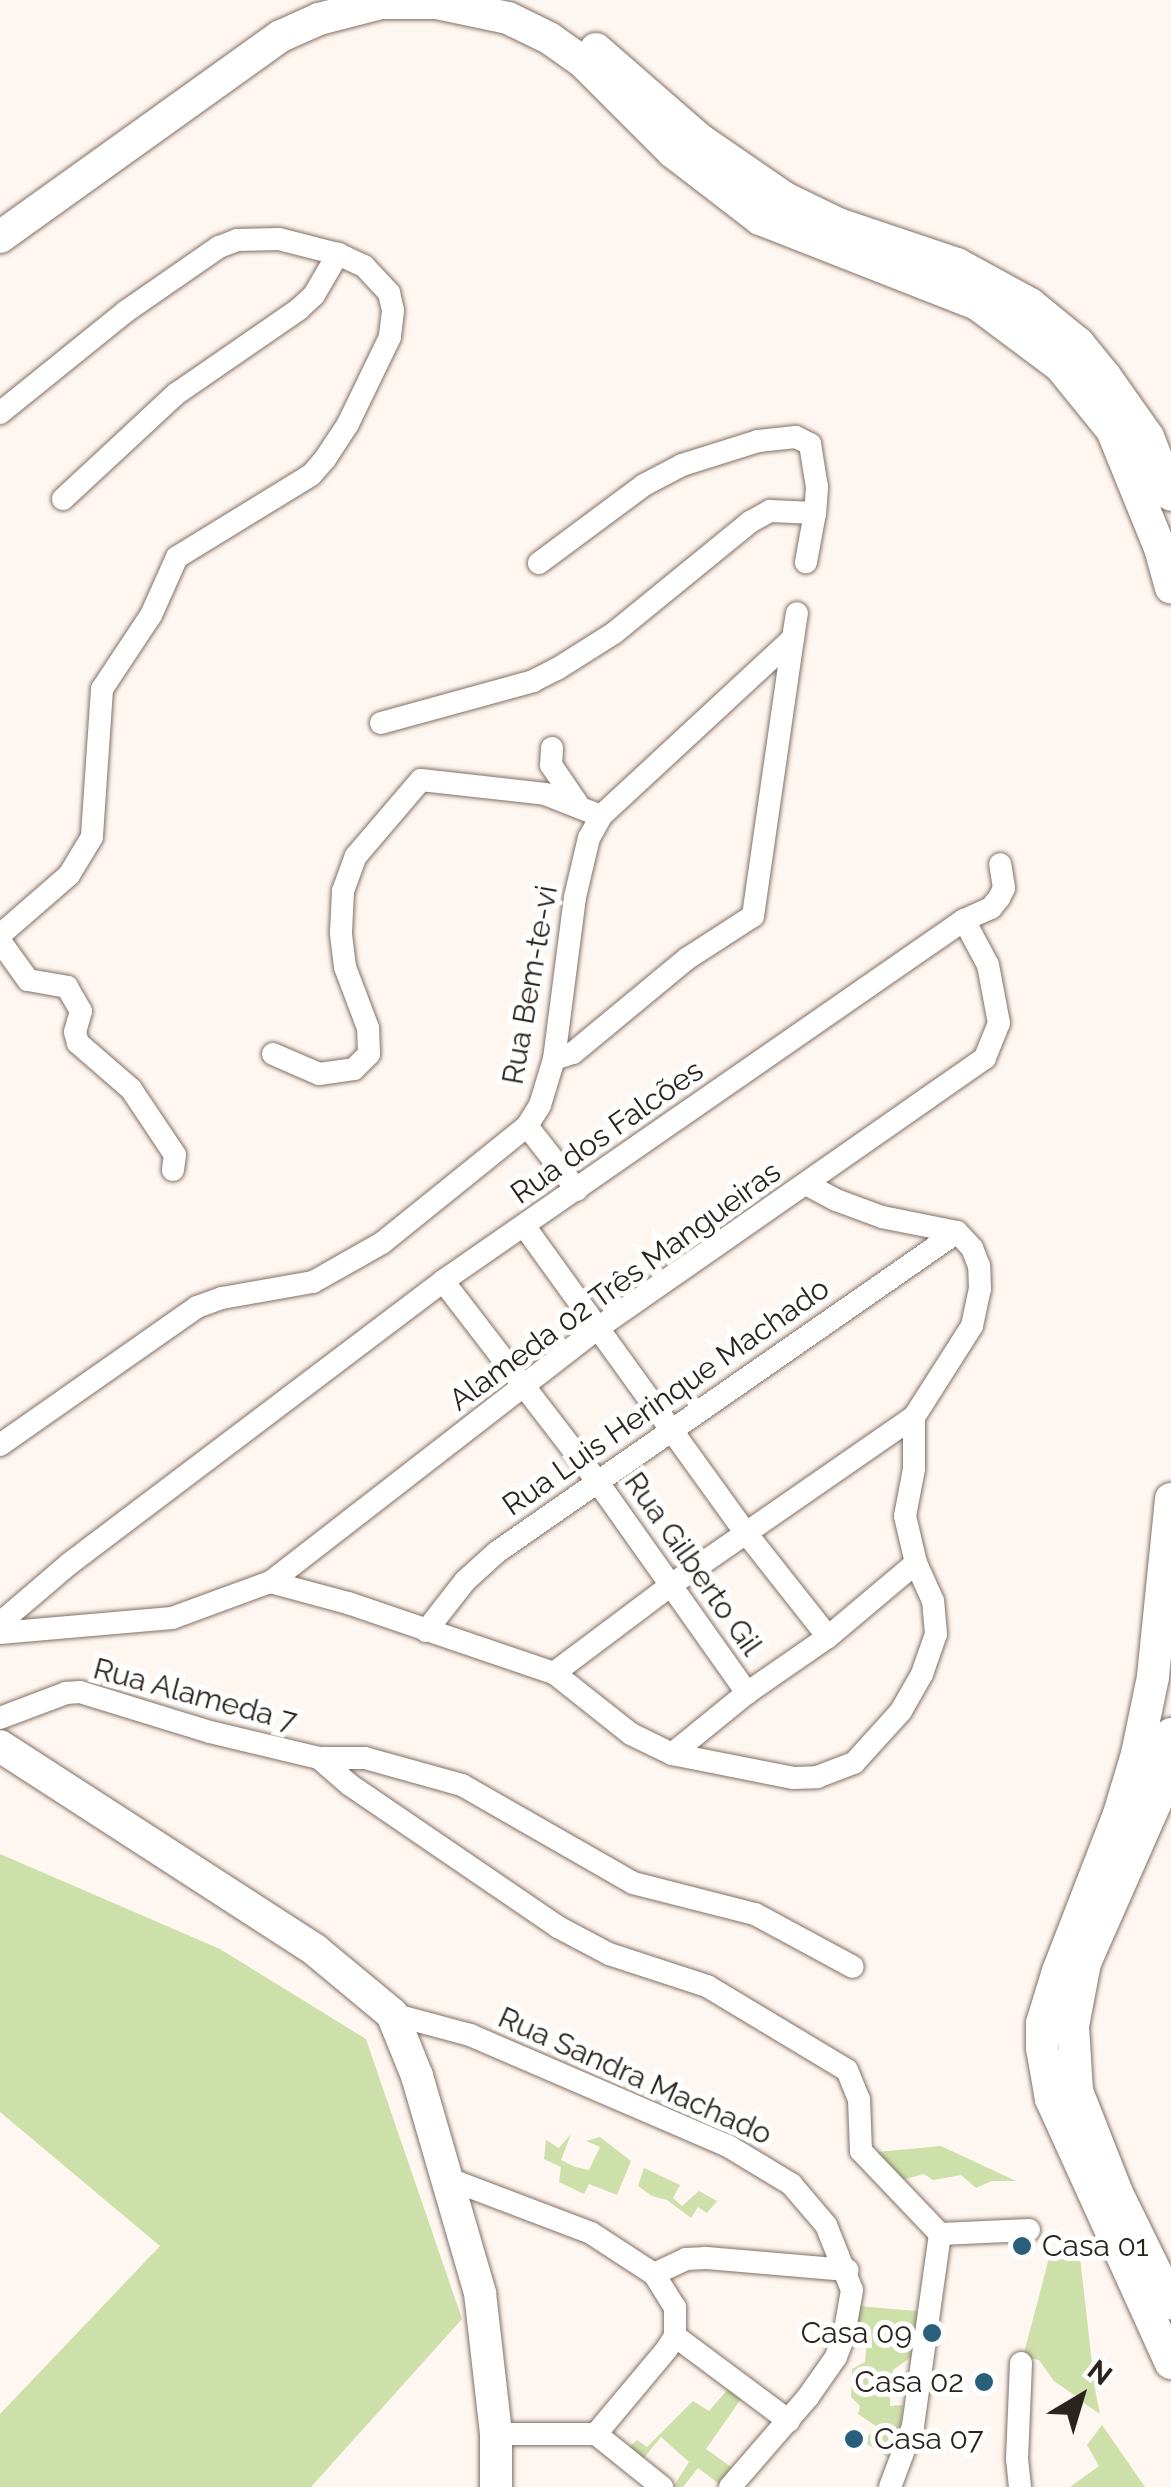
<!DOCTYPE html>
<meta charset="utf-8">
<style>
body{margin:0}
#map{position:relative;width:1171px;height:2487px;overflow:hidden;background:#fef6f0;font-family:Raleway,sans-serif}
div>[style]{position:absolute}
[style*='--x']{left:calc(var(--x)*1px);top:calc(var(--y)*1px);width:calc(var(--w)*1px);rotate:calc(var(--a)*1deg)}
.green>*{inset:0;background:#cde0aa}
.roads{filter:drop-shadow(0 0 2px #817064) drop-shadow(0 0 2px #817064)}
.minor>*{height:22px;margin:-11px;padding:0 11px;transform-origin:11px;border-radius:11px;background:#fff}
.secondary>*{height:32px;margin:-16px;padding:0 16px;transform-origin:16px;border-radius:16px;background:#fff}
.dots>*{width:28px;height:28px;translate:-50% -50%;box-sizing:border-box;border:5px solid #fff;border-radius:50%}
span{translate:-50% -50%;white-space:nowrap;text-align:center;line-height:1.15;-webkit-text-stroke:10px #fff;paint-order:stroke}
.street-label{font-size:30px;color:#2a231e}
.poi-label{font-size:30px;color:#2a231e}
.left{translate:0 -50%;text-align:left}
.right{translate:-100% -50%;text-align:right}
.north{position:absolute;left:1031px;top:2347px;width:100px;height:100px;-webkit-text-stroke:8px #fff;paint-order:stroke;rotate:38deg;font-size:28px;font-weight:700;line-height:40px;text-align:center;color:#2a231e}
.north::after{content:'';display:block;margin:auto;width:35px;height:45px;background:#2a231e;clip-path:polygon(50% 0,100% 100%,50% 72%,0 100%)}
</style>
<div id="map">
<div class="green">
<i style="clip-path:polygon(0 1854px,220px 1949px,366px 2039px,462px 2319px,311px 2487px,0 2487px,0 2414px,160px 2246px,0 2112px)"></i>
<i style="clip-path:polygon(571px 2134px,561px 2160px,575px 2167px,589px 2170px,600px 2147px,586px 2141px,600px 2137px,631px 2161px,617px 2195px,589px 2184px,584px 2194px,559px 2182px,561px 2167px,544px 2159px,546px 2140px,559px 2148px)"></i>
<i style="clip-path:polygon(941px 2146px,1016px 2181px,992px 2181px,976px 2188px,961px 2175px,933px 2180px,924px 2174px,895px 2182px,867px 2153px)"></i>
<i style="clip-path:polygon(644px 2168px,680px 2185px,673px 2198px,682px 2206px,699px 2191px,717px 2201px,707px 2213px,714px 2217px,707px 2213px,698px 2207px,691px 2218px,667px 2200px,652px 2196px,638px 2186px)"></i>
<i style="clip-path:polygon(1079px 2249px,1095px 2389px,1100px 2414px,1081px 2401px,1086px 2397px,1074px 2395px,1054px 2381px,1039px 2360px,1023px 2357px,1049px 2258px)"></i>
<i style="clip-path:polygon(858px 2306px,917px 2311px,914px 2355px,893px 2370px,891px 2383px,885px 2382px,890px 2386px,890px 2406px,903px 2405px,896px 2463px,864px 2442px,876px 2426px,858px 2414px,860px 2406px,851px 2397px,852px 2369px,865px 2362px,867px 2340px,856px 2332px)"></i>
<i style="clip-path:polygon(729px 2388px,741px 2399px,706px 2449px,734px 2469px,722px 2486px,698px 2468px,683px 2487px,673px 2487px,689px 2462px,661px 2437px,638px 2465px,627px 2449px,637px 2440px,647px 2447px,693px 2401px,709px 2411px)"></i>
<i style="clip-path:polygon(1102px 2425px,1145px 2487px,1070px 2487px,1099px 2466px,1087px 2445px)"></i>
</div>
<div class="roads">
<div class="minor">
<i style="--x:0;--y:413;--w:161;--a:-38.9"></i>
<i style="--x:125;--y:312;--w:114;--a:-34.7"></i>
<i style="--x:219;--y:247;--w:19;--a:-21"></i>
<i style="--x:237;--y:240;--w:42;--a:-1.4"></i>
<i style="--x:279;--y:239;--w:61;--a:14.3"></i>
<i style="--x:338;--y:254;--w:29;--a:25"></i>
<i style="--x:364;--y:266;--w:37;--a:47"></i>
<i style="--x:389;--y:293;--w:18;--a:77"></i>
<i style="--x:393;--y:311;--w:26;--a:97"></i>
<i style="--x:390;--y:337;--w:97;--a:115.8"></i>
<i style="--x:348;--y:424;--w:42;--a:123.3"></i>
<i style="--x:325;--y:459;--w:21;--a:131"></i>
<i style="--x:311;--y:475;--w:157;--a:148.5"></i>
<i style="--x:177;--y:557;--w:64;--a:114.1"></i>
<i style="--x:151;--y:615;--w:89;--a:123.5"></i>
<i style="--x:102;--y:689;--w:148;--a:93.9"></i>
<i style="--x:92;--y:837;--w:44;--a:121.2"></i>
<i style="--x:69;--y:875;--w:91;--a:139"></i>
<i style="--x:63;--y:499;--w:154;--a:-42.9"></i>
<i style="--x:176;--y:394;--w:150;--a:-34.6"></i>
<i style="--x:299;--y:309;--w:21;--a:-43"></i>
<i style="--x:314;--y:295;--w:48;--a:-59.7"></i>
<i style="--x:539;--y:563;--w:131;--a:-36.6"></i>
<i style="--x:644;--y:485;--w:43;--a:-27.8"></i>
<i style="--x:682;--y:465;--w:80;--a:-17.5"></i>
<i style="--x:758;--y:441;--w:38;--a:-6"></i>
<i style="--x:796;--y:437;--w:16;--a:27"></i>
<i style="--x:810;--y:444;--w:44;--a:80.8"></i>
<i style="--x:817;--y:487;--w:26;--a:94"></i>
<i style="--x:381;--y:723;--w:158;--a:-15.4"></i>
<i style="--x:533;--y:681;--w:27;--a:-27"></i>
<i style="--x:557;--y:669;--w:67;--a:-32.3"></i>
<i style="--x:614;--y:633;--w:176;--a:-39.2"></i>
<i style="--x:750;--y:522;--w:23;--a:-29"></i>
<i style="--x:770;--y:511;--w:45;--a:2.5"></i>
<i style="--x:815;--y:513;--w:50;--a:100.4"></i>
<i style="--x:552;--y:748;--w:17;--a:93"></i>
<i style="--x:551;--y:765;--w:46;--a:55.6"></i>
<i style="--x:964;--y:920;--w:30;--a:-24"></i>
<i style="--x:991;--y:908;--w:13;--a:-51"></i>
<i style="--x:999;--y:898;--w:11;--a:-63"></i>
<i style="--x:1004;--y:888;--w:24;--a:-99"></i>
<i style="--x:0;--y:941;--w:48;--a:54.3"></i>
<i style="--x:28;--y:980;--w:40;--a:10"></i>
<i style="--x:67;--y:987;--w:28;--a:60"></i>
<i style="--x:81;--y:1011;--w:22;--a:106"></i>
<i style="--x:75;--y:1032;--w:11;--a:75"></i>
<i style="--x:78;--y:1043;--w:70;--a:41"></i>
<i style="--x:131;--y:1089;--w:79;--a:56.3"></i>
<i style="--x:175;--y:1155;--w:15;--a:98"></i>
<i style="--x:273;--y:1054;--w:50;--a:23.5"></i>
<i style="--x:319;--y:1074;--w:35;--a:-8"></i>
<i style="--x:354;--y:1069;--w:21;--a:-45"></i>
<i style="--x:369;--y:1054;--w:26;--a:-92"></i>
<i style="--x:368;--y:1028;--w:65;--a:-110.7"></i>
<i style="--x:345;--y:967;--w:35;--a:-97"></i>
<i style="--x:341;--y:932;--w:41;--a:-87.2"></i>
<i style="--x:343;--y:891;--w:37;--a:-70"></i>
<i style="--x:356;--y:856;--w:100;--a:-49.5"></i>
<i style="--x:421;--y:780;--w:125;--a:6.4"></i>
<i style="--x:545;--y:794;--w:60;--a:21.4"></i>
<i style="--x:554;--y:1059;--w:20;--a:-18"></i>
<i style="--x:573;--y:1053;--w:149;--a:-39.6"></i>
<i style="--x:688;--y:958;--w:77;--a:-32.9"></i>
<i style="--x:753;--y:916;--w:281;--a:-81.8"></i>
<i style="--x:527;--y:1126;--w:81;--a:52"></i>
<i style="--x:525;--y:1227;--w:377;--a:54.2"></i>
<i style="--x:746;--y:1533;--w:132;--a:51.7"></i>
<i style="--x:443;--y:1281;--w:252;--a:52.4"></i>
<i style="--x:597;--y:1481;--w:260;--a:54.7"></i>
<i style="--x:0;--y:1445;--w:241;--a:-35"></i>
<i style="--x:197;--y:1307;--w:27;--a:-20"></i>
<i style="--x:222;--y:1298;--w:92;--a:-10"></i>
<i style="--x:313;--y:1282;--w:79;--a:-29.5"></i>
<i style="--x:382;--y:1243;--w:186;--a:-38.9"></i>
<i style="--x:527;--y:1126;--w:25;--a:-58"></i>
<i style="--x:540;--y:1105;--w:48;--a:-73.1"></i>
<i style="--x:554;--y:1059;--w:163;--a:-82.6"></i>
<i style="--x:575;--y:897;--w:61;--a:-76.7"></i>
<i style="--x:589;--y:838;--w:25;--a:-61"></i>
<i style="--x:601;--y:816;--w:262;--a:-42.8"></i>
<i style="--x:793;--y:638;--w:25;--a:-81"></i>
<i style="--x:270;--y:1582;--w:81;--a:15.1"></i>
<i style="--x:348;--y:1603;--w:218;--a:18.8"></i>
<i style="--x:554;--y:1673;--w:98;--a:38.4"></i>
<i style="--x:631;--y:1734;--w:46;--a:26"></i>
<i style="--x:672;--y:1754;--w:123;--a:11.2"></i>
<i style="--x:793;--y:1778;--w:24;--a:-2"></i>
<i style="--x:817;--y:1777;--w:40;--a:-21"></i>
<i style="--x:854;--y:1763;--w:70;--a:-47.9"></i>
<i style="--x:901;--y:1711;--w:43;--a:-60.4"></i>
<i style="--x:922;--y:1674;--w:42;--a:-70.7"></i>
<i style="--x:936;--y:1634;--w:33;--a:-95"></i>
<i style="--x:933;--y:1601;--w:42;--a:-114.1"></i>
<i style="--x:916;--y:1563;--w:48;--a:-103.2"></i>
<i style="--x:905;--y:1516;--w:48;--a:-79.2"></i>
<i style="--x:914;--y:1469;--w:52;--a:-90"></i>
<i style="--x:914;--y:1417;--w:108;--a:-57.5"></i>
<i style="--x:972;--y:1326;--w:38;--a:-78"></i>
<i style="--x:980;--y:1289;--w:23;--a:-92"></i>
<i style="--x:979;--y:1266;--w:19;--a:-111"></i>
<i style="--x:972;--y:1248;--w:22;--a:-133"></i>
<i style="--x:957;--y:1232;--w:76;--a:-168.7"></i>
<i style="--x:882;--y:1217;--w:49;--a:-159.7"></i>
<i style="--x:836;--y:1200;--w:34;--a:-152"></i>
<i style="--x:0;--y:1623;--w:91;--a:-40.5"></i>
<i style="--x:69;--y:1564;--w:469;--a:-37.1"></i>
<i style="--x:443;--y:1281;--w:634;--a:-34.72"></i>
<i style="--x:964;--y:920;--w:51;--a:61.9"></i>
<i style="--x:988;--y:965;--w:59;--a:79.3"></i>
<i style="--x:999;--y:1023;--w:38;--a:112"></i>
<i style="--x:985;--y:1058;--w:472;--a:145.1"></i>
<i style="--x:598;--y:1328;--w:415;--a:142.2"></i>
<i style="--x:270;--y:1582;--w:104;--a:159.8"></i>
<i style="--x:172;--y:1618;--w:173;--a:175"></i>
<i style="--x:426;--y:1631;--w:63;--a:-52"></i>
<i style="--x:465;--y:1581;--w:43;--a:-42.2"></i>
<i style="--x:497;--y:1552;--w:560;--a:-34.82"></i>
<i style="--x:554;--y:1673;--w:146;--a:-36.9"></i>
<i style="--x:671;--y:1585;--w:295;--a:-34.7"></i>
<i style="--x:0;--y:1718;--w:71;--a:-20.7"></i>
<i style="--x:66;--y:1693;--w:14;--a:-4"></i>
<i style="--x:80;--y:1692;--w:136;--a:17.1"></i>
<i style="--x:210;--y:1732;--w:112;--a:13.4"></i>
<i style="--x:319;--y:1758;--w:46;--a:0"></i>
<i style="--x:365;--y:1758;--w:101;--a:15.6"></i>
<i style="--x:462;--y:1785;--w:197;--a:29.8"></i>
<i style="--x:633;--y:1883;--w:126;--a:14.3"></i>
<i style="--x:755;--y:1914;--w:111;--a:28.4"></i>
<i style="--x:672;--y:1754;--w:97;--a:-39.1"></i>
<i style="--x:747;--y:1693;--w:98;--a:-34.7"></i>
<i style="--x:828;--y:1637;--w:115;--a:-40.1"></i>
<i style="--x:319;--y:1758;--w:41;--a:41.1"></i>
<i style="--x:350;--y:1785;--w:252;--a:34.3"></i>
<i style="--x:558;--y:1927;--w:58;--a:27.9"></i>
<i style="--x:609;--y:1954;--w:103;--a:18.1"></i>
<i style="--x:707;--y:1986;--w:163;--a:31"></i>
<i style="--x:847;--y:2070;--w:31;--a:68"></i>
<i style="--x:859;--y:2099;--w:52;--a:87.8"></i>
<i style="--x:861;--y:2151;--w:115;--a:46.4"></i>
<i style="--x:940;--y:2234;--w:89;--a:-2.6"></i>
<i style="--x:392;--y:2014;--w:81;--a:15.1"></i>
<i style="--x:470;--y:2035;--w:281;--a:23.3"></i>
<i style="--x:728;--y:2146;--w:74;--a:31.1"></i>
<i style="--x:791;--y:2184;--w:54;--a:49.5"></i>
<i style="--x:826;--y:2225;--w:70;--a:68.2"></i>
<i style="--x:852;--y:2290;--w:47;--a:99.9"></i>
<i style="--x:844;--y:2336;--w:22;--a:111"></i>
<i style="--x:836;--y:2357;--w:49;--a:125"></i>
<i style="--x:808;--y:2397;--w:119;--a:130.9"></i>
<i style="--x:449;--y:2179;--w:152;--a:20.8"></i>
<i style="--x:591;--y:2233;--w:75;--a:33.1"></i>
<i style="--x:654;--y:2274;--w:39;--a:58"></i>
<i style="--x:675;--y:2307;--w:29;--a:90"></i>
<i style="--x:675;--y:2336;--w:15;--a:122"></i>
<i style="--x:667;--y:2349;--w:111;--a:129.9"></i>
<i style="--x:596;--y:2434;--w:100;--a:180"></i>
<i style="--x:654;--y:2274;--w:35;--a:-25"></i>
<i style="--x:686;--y:2259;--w:20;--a:-3"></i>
<i style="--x:706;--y:2258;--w:142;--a:4.9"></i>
<i style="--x:675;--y:2336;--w:142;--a:36.7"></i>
<i style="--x:596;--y:2434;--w:85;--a:38.8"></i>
<i style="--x:890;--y:2487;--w:65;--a:-69.3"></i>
<i style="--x:913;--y:2426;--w:194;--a:-82"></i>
<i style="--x:1020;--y:2487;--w:28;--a:-96"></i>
<i style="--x:1017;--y:2459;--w:96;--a:-87.6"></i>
</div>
<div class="secondary">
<i style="--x:596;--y:49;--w:137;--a:41.1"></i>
<i style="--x:699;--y:139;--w:104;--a:34.5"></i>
<i style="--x:785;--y:198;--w:59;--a:26.1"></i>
<i style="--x:838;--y:224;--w:126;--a:18.6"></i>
<i style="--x:957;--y:264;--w:83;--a:28.7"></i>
<i style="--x:1030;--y:304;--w:62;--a:39.1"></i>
<i style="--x:1078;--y:343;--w:43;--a:50.7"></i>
<i style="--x:1105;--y:376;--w:75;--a:54.8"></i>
<i style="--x:1148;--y:437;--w:62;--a:68.4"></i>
<i style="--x:0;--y:237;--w:345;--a:-35.6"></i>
<i style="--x:281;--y:36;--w:42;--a:-24.1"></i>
<i style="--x:319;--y:19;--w:64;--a:-14.5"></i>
<i style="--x:381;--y:3;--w:56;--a:0"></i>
<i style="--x:437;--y:3;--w:73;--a:11.9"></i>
<i style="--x:508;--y:18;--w:46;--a:26"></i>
<i style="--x:549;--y:38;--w:42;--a:35.2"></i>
<i style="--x:583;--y:62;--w:127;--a:45"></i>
<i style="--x:673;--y:152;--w:110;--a:37.6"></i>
<i style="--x:760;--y:219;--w:233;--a:21.4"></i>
<i style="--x:977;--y:304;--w:104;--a:36.8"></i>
<i style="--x:1060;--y:366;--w:82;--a:50.9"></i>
<i style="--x:1112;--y:430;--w:127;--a:67.9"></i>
<i style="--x:1160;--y:548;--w:41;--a:74.6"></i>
<i style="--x:1171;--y:1499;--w:179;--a:95.8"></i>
<i style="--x:1153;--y:1677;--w:79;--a:101.7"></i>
<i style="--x:1137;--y:1754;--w:63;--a:106.7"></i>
<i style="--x:1119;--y:1814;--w:168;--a:111.2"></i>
<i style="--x:1058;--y:1971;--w:54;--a:107.1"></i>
<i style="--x:1042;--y:2023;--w:25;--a:90"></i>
<i style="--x:1042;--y:2048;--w:52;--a:80"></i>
<i style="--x:1051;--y:2099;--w:290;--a:65.6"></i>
<i style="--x:1171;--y:1734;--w:72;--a:102.9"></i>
<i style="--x:1155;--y:1804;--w:174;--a:113.8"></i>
<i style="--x:1085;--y:1963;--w:64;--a:100.8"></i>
<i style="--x:1073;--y:2026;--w:65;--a:86.5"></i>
<i style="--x:1077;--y:2091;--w:110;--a:68.6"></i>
<i style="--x:1117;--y:2193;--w:123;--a:63.9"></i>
<i style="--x:0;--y:1746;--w:375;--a:32.9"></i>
<i style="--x:315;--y:1950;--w:100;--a:39.7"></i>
<i style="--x:392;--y:2014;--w:67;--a:68"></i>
<i style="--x:417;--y:2076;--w:226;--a:73.8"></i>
<i style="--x:480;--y:2293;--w:142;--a:83.5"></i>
<i style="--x:496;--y:2434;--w:53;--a:90"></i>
</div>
</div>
<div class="dots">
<i style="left:1022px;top:2246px;background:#2a5f7b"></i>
<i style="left:932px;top:2333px;background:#2a5f7b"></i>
<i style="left:984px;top:2382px;background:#2a5f7b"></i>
<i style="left:854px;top:2439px;background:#2a5f7b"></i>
</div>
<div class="street-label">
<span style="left:530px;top:985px;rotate:-80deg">Rua Bem-te-vi</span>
<span style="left:607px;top:1132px;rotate:-35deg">Rua dos Falcões</span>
<span style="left:615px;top:1286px;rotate:-36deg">Alameda 02 Três Mangueiras</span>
<span style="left:666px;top:1397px;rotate:-35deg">Rua Luis Herinque Machado</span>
<span style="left:693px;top:1564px;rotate:55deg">Rua Gilberto Gil</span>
<span style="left:195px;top:1695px;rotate:15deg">Rua Alameda 7</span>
<span style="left:635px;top:2076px;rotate:24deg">Rua Sandra Machado</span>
</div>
<div class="poi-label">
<span class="left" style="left:1042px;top:2246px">Casa 01</span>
<span class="right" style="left:912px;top:2333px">Casa 09</span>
<span class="right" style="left:964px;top:2382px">Casa 02</span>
<span class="left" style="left:874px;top:2439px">Casa 07</span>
</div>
<div class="north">N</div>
</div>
